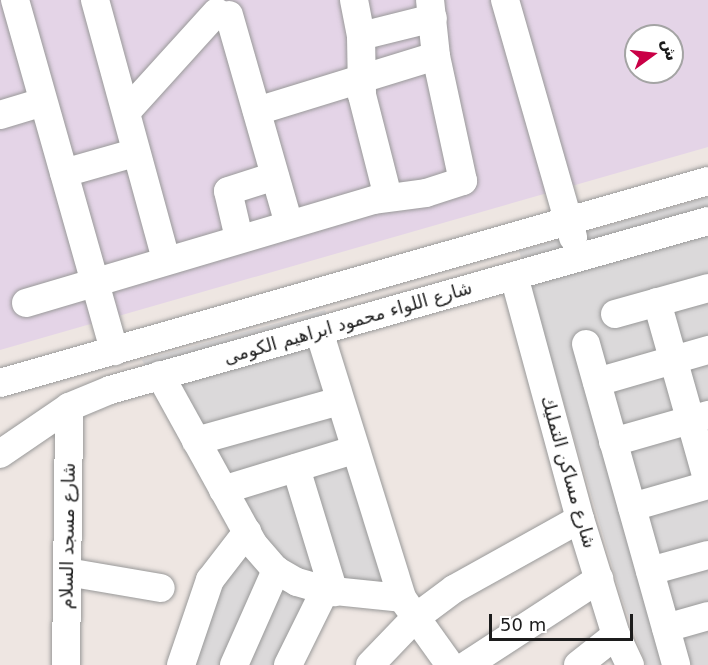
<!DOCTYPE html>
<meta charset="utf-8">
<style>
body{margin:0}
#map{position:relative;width:708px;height:665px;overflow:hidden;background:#eee6e2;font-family:"DejaVu Sans","Noto Naskh Arabic",sans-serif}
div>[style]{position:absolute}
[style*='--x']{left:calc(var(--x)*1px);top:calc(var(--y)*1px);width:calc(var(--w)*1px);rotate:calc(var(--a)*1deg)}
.residential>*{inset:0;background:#dbd9da}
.industrial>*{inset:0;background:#e4d4e7}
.roads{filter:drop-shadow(0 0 2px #999) drop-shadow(0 0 2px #999)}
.minor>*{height:28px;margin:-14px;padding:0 14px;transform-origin:14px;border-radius:14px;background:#fff}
span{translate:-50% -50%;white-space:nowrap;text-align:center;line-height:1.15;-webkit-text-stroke:4.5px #fff;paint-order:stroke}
.street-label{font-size:18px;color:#1c1c1c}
.north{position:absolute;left:624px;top:24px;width:60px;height:60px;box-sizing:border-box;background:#fff;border:2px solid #a4a4a4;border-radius:50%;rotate:75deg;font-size:16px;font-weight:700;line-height:24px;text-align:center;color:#1c1c1c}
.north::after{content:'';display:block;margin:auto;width:21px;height:27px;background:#c90046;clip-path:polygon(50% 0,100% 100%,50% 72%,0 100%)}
.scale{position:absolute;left:489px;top:614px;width:144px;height:27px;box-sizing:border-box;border:3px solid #1c1c1c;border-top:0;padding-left:8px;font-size:18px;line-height:21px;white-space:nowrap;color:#1c1c1c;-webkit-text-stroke:4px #fff;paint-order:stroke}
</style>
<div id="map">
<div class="residential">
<i style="clip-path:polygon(708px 197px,708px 665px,646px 665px,621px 596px,519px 251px)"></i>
<i style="clip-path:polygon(325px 310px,403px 585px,342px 584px,298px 665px,187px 665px,208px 597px,247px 541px,142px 360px)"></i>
</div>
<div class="industrial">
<i style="clip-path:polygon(evenodd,0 0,708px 0,708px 147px,0 350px,0 0,636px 36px,672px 36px,672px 72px,636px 72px,636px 36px)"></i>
</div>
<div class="roads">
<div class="minor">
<i style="--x:15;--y:0;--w:365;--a:74.2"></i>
<i style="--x:95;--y:0;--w:270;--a:74.7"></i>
<i style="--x:354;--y:0;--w:37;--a:79"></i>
<i style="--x:361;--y:36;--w:59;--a:89"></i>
<i style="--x:362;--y:95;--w:105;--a:75.7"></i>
<i style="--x:505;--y:0;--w:247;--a:74"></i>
<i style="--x:229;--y:15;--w:217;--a:74"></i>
<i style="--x:361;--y:36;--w:74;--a:-14"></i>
<i style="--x:128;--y:110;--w:132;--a:-47.8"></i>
<i style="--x:257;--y:111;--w:187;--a:-17.1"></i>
<i style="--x:0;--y:115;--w:45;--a:-16.8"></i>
<i style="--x:64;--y:173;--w:73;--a:-15.9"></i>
<i style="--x:239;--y:238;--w:48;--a:-103.2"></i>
<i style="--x:228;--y:191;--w:49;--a:-17.7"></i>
<i style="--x:514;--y:276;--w:252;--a:74.8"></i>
<i style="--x:580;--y:519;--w:121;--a:72.8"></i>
<i style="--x:616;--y:635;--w:33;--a:65"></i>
<i style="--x:657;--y:302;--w:187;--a:74.2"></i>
<i style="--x:26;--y:303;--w:363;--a:-16.5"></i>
<i style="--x:374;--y:200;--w:52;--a:-7.7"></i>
<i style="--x:426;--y:193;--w:39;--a:-18"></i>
<i style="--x:463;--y:181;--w:128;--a:-102.2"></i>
<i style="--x:436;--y:56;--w:56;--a:-96.1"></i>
<i style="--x:615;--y:314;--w:97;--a:-15.6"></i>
<i style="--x:319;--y:331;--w:280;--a:72.7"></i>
<i style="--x:402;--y:598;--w:82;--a:54.4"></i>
<i style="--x:586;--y:344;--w:333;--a:74.3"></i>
<i style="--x:160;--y:375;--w:194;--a:61.1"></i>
<i style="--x:254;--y:545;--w:33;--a:49"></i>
<i style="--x:276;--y:570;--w:24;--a:30"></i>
<i style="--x:297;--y:582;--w:29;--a:16"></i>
<i style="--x:325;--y:590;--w:77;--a:5.9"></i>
<i style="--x:597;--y:382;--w:116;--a:-16.1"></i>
<i style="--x:0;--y:383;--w:736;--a:-15.92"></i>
<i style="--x:196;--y:441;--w:148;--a:-15.6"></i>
<i style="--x:613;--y:442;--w:99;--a:-15.9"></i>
<i style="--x:0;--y:454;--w:83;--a:-34.3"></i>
<i style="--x:69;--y:407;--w:44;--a:-22.5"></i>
<i style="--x:110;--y:390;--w:621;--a:-15.78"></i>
<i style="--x:296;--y:468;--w:130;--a:73"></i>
<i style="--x:223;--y:490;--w:137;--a:-17"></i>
<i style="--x:632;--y:507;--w:79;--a:-16.1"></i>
<i style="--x:650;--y:571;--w:60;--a:-15.4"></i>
<i style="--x:67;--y:572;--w:95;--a:9.7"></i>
<i style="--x:666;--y:628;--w:44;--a:-15.9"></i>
<i style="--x:66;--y:665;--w:258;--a:-89.3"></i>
<i style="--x:181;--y:665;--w:90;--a:-71.2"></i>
<i style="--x:210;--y:580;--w:61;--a:-52.4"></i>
<i style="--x:234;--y:665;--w:104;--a:-66.1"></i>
<i style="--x:288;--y:665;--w:84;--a:-63.7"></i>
<i style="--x:370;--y:665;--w:65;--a:-46.2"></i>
<i style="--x:415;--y:618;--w:49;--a:-36.6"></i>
<i style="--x:454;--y:589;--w:144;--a:-29.1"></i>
<i style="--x:467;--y:665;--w:158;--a:-33.1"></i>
<i style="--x:578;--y:665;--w:48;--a:-38.3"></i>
</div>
</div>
<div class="street-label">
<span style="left:348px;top:323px;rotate:-16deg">شارع اللواء محمود ابراهيم الكومى</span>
<span style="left:568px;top:472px;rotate:74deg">شارع مساكن التمليك</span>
<span style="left:68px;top:536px;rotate:-89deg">شارع مسجد السلام</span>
</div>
<div class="north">ش</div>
<div class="scale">50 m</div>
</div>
